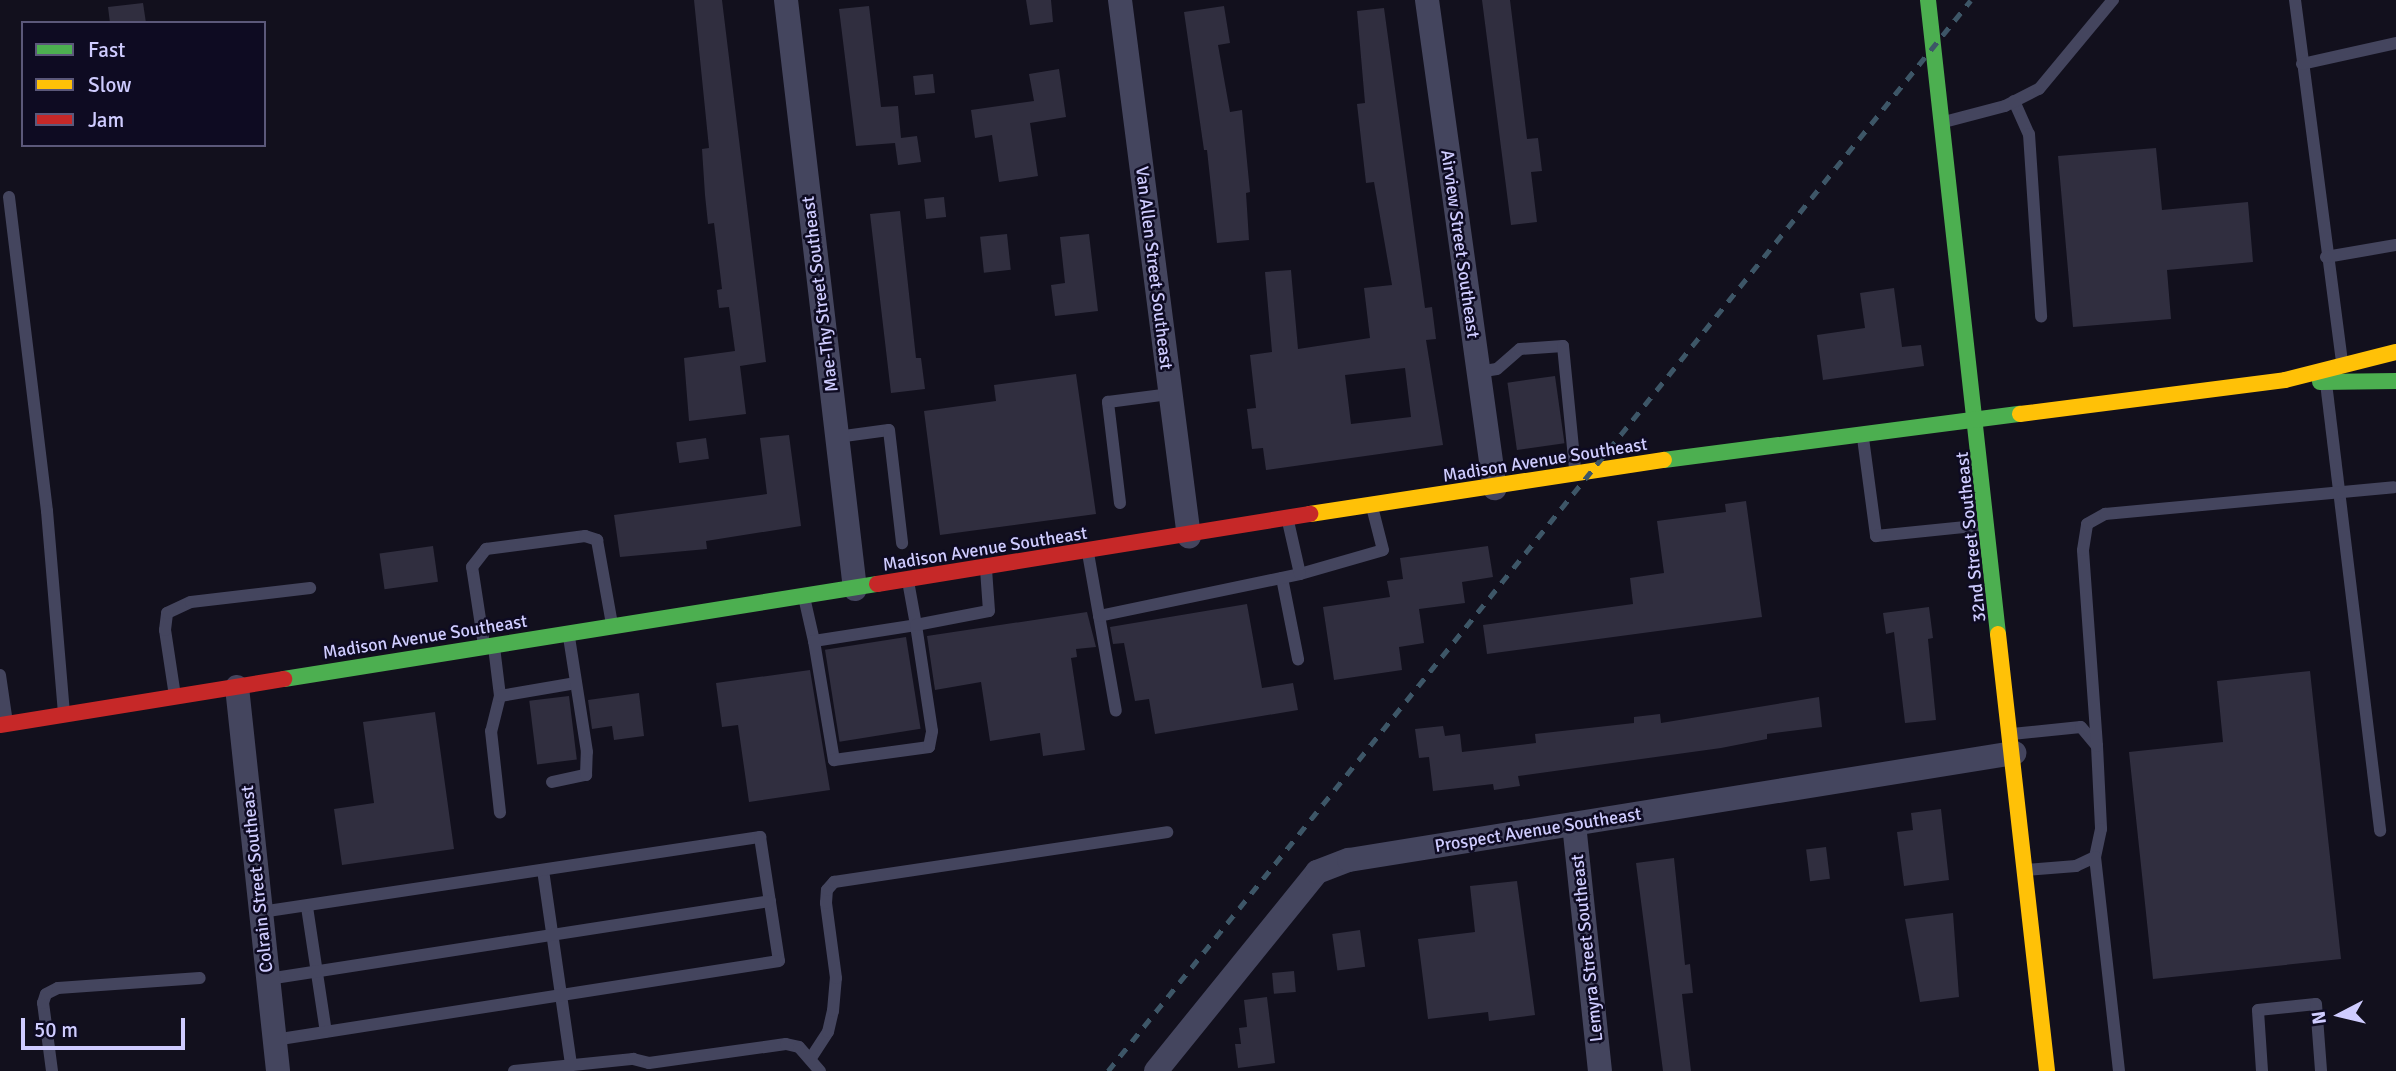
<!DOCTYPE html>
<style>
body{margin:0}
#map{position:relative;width:2396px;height:1071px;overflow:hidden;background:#12101d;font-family:Signika,sans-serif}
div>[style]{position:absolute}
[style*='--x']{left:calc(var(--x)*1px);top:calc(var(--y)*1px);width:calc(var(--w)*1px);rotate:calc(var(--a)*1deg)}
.building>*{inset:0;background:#302e3f;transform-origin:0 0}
.lane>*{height:12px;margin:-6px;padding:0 6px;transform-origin:6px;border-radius:6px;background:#44455e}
.street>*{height:24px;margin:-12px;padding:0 12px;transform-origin:12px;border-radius:12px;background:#44455e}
.fast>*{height:16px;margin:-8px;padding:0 8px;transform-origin:8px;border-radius:8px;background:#4caf50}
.slow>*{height:16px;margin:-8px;padding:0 8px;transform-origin:8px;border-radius:8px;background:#ffc107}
.jam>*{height:16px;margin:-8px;padding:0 8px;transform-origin:8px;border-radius:8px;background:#c62828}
.rail>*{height:5px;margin-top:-2.5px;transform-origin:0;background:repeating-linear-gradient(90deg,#3d5667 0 10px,transparent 0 19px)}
span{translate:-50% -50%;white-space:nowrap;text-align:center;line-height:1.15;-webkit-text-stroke:5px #0e0b22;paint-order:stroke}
.street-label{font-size:18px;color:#cfccff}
.legend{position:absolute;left:21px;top:21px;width:245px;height:126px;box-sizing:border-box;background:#0e0b22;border:2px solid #5b587a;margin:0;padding:9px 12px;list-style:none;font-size:21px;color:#cfccff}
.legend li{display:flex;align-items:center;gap:14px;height:35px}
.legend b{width:35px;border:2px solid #5b587a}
.north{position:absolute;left:2305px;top:980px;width:70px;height:70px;-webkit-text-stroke:5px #0e0b22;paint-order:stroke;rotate:263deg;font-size:19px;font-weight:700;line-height:28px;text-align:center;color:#cfccff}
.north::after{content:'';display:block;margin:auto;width:24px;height:32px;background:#cfccff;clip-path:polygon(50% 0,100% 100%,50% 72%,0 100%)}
.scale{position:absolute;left:21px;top:1018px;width:164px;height:32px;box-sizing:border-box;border:4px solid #cfccff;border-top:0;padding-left:9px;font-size:21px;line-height:24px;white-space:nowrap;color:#cfccff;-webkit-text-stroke:5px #0e0b22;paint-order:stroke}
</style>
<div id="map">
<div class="building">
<i style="clip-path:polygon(694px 0,722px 0,766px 362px,740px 366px,746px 414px,689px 421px,684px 358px,735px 351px,729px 307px,719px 308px,717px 290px,722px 289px,714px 223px,708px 224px,705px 195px,702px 149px,709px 148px)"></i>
<i style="clip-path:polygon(1026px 0,1051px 0,1053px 22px,1030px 25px)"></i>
<i style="clip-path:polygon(1482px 0,1510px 0,1527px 139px,1538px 138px,1542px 171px,1531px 172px,1537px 222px,1511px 225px)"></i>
<i style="clip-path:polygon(143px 3px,146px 23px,110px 23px,108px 7px)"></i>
<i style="clip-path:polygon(869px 6px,881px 107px,898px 106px,901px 138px,917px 136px,921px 162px,898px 165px,895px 143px,856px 146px,839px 9px)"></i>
<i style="clip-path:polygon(1224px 6px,1230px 43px,1218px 45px,1230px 112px,1242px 110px,1250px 192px,1246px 193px,1249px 240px,1217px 243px,1207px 150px,1204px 150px,1184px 12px)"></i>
<i style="clip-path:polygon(evenodd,1384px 8px,1425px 308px,1432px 307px,1436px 339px,1426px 340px,1443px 445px,1266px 470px,1263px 448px,1252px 449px,1247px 409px,1256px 408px,1250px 355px,1272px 352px,1265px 272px,1291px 270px,1298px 349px,1370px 338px,1364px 288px,1392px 285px,1374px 182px,1366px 183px,1357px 104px,1365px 103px,1357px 11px,1384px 8px,1405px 368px,1411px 417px,1351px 424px,1345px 375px,1405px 368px)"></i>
<i style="clip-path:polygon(1059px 69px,1066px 117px,1030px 123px,1038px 176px,999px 182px,992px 135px,975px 138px,971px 110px,1034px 101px,1029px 74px)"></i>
<i style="left:933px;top:74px;width:19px;height:20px;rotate:84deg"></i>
<i style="clip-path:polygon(2156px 148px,2162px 210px,2248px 202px,2253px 262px,2167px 270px,2171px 319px,2073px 327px,2058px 156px)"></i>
<i style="left:944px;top:197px;width:20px;height:20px;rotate:84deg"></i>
<i style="clip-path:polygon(900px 211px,916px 358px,921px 358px,925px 389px,891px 393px,870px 214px)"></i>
<i style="left:1007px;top:234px;width:36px;height:27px;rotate:84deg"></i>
<i style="clip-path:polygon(1089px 234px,1098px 311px,1055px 316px,1051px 285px,1065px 283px,1060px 237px)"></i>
<i style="clip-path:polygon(1894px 288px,1902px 347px,1921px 345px,1924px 366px,1823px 380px,1817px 335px,1865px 328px,1860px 293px)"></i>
<i style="clip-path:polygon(1076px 374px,1096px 514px,940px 535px,924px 411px,996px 401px,994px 385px)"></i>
<i style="left:1555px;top:376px;width:68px;height:48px;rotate:82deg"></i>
<i style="clip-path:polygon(789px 435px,801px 526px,706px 541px,707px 549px,620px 557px,614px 515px,767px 494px,760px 438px)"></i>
<i style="left:706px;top:438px;width:21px;height:30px;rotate:82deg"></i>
<i style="clip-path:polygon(1746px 501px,1762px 617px,1487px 654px,1483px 625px,1633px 604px,1630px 578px,1664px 573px,1657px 521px,1726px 512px,1725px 504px)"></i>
<i style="left:433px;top:546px;width:36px;height:54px;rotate:82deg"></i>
<i style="clip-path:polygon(1488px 546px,1493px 577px,1462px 582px,1465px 603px,1419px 609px,1424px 643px,1399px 647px,1402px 670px,1334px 680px,1323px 607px,1390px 597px,1387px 581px,1403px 579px,1400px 558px)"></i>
<i style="clip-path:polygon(1247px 604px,1262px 688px,1293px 683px,1298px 710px,1155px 734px,1149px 699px,1135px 701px,1124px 643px,1113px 644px,1110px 627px)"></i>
<i style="clip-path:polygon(1929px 607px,1933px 638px,1928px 639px,1936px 720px,1905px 723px,1894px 632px,1886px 634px,1883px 613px)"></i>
<i style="clip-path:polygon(1087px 612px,1096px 647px,1076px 649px,1077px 657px,1071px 658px,1085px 750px,1043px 756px,1040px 733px,990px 741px,981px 682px,935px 690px,927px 636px)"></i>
<i style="left:906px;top:637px;width:93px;height:82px;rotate:81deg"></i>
<i style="clip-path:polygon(810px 670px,830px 790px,749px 802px,738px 725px,722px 727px,716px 683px)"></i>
<i style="clip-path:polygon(2310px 671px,2341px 959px,2153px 979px,2129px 752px,2223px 742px,2217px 681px)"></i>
<i style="clip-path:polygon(639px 693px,644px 736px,614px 740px,612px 726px,592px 729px,588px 700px)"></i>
<i style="left:569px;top:696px;width:64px;height:40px;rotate:83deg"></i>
<i style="clip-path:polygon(1819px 697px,1822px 727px,1767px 734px,1767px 739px,1721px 748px,1518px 776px,1520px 786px,1494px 790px,1493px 784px,1433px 791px,1429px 757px,1419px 758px,1415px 729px,1443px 726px,1445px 736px,1460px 734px,1462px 752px,1536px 743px,1535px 734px,1634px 723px,1634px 717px,1660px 714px,1661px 723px)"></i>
<i style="clip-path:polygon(435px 712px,454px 849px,342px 865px,334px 809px,374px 803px,363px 722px)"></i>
<i style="clip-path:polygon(1941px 809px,1949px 880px,1904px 886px,1897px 832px,1913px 830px,1911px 813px)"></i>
<i style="left:1826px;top:847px;width:32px;height:20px;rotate:83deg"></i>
<i style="clip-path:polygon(1674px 858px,1685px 965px,1690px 964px,1693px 993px,1682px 994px,1691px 1071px,1663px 1071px,1636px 863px)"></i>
<i style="clip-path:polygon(1517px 881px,1535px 1015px,1489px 1021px,1488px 1012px,1428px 1019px,1418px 939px,1475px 932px,1470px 886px)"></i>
<i style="clip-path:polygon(1953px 913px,1959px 997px,1920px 1002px,1905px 919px)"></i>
<i style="left:1360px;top:930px;width:37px;height:28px;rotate:82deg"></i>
<i style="left:1294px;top:971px;width:21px;height:22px;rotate:85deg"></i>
<i style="clip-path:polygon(1267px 997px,1275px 1063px,1238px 1068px,1235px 1044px,1241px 1044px,1239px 1028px,1247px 1027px,1244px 1000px)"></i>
</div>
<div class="lane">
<i style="--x:2295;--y:0;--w:365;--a:82.6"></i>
<i style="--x:2302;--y:64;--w:96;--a:-12.6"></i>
<i style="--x:2014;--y:101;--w:36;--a:66"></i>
<i style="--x:2029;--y:134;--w:183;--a:86.2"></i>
<i style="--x:1944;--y:122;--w:63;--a:-14.7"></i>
<i style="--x:2005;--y:106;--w:38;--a:-27"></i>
<i style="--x:2039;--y:89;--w:116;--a:-50.3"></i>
<i style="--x:9;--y:197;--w:316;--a:83.1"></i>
<i style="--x:47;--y:511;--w:204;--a:85.2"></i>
<i style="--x:2326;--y:257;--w:71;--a:-9.7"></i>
<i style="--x:1478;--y:372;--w:19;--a:-9"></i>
<i style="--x:1497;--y:369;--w:30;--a:-41"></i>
<i style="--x:1520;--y:349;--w:43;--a:-4"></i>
<i style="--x:1563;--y:346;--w:124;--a:84.4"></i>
<i style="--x:2326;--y:383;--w:451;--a:83.1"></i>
<i style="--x:837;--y:437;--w:52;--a:-7.7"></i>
<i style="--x:889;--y:430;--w:114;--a:83.4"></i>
<i style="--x:1863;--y:438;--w:99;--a:82.4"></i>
<i style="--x:1876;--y:536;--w:110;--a:-5.8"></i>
<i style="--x:1120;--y:503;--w:102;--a:-96.8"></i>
<i style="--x:1108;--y:402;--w:63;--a:-7.4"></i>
<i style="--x:1088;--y:553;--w:160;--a:80"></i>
<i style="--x:1300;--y:574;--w:86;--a:-16.1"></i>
<i style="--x:1383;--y:550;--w:44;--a:-104.3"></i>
<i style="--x:1282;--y:578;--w:83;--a:78.8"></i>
<i style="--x:804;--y:597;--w:45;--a:77.2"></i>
<i style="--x:814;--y:641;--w:103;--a:-8.9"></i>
<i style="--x:916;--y:625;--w:45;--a:-100.3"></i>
<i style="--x:1099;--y:616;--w:205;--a:-11.8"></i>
<i style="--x:1300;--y:574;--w:54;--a:-102.8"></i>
<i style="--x:814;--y:641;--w:121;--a:80.5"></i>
<i style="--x:834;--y:760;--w:96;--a:-7.8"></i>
<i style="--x:929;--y:747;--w:16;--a:-79"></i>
<i style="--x:932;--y:731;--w:107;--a:-98.6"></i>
<i style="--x:916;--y:625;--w:74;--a:-10.9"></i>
<i style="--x:989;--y:611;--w:42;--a:-94.1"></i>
<i style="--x:484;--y:645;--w:79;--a:-98.7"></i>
<i style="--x:472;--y:567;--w:23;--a:-52"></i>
<i style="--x:486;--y:549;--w:100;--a:-7.5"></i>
<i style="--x:585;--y:536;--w:13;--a:18"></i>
<i style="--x:597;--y:540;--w:85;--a:79.9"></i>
<i style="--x:494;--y:647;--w:49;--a:83"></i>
<i style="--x:500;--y:696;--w:36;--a:104"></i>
<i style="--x:491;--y:731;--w:82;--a:83.7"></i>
<i style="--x:0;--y:675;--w:49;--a:81.7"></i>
<i style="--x:175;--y:696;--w:67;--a:-98.6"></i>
<i style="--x:165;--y:630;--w:17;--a:-83"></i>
<i style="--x:167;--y:613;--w:26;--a:-25"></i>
<i style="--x:191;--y:602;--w:120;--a:-6.7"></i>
<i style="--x:500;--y:696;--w:77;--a:-9.7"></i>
<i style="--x:2012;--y:734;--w:69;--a:-5.8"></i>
<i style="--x:2081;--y:727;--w:25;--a:50"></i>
<i style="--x:2097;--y:746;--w:83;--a:87.2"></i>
<i style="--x:2101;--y:829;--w:29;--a:102"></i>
<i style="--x:2095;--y:857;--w:21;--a:155"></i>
<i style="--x:2076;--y:866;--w:50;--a:175.4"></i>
<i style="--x:2097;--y:746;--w:196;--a:-94.1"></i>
<i style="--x:2083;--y:550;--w:26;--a:-81"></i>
<i style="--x:2087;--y:524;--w:21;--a:-29"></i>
<i style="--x:2105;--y:514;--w:290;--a:-5.3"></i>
<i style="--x:552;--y:782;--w:35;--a:-12"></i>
<i style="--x:586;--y:775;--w:23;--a:-88"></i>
<i style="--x:587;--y:752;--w:116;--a:-98.9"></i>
<i style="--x:2095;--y:857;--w:215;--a:83.6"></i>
<i style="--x:543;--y:870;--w:197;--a:81.8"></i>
<i style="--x:307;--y:907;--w:126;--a:81.4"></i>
<i style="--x:261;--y:912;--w:505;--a:-8.55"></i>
<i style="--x:760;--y:837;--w:125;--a:81.3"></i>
<i style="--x:779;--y:961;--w:511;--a:171.11"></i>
<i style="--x:268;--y:979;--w:508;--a:-8.83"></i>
<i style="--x:811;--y:1058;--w:31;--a:-57"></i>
<i style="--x:828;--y:1032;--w:22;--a:-77"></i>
<i style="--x:833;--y:1011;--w:33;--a:-85"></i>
<i style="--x:836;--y:978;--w:76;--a:-97.6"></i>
<i style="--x:826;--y:903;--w:13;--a:-86"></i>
<i style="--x:827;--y:890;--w:11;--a:-49"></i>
<i style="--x:834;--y:882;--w:337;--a:-8.5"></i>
<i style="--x:52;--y:1071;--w:69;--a:-97.5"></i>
<i style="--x:43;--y:1003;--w:9;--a:-72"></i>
<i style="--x:46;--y:994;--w:13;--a:-27"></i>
<i style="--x:58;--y:988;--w:142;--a:-4"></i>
<i style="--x:514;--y:1071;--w:120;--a:-5.8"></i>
<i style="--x:633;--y:1059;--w:16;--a:14"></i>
<i style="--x:649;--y:1063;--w:138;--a:-7.9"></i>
<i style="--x:786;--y:1044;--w:13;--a:13"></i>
<i style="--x:799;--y:1047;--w:32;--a:49"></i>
<i style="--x:2262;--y:1071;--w:61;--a:-93.8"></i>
<i style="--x:2258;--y:1010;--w:58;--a:-5.9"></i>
<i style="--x:2316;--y:1004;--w:67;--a:85.7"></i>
</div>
<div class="street">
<i style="--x:786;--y:0;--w:593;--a:83.32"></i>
<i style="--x:1120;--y:0;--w:541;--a:82.68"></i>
<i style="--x:1427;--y:0;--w:493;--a:82.1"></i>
<i style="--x:237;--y:687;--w:386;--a:83.9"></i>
<i style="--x:1574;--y:824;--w:248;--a:84"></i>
<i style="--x:1156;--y:1071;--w:256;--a:-51"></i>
<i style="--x:1317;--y:872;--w:34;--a:-21"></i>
<i style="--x:1349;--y:860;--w:674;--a:-9.14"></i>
</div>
<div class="fast">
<i style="--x:1928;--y:0;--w:638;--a:83.7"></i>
<i style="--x:2320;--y:382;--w:76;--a:-0.8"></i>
<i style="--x:1664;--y:460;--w:359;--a:-7.4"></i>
<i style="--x:284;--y:679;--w:601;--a:-9.1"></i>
</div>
<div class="slow">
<i style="--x:2020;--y:414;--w:267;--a:-7.3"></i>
<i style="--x:2285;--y:380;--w:114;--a:-14.2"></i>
<i style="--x:1310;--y:514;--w:358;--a:-8.7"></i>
<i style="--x:1998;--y:634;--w:440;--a:83.6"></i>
</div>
<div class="jam">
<i style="--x:877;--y:584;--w:439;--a:-9.2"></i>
<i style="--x:0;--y:725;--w:288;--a:-9.2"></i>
</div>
<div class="rail">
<i style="--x:1108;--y:1071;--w:1375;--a:-51.14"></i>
</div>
<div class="street-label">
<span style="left:1460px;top:244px;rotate:82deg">Airview Street Southeast</span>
<span style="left:1154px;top:268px;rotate:83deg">Van Allen Street Southeast</span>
<span style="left:820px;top:294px;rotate:-97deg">Mae-Thy Street Southeast</span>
<span style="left:1545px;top:460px;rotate:-9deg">Madison Avenue Southeast</span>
<span style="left:1971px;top:537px;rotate:-96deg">32nd Street Southeast</span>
<span style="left:985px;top:549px;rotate:-9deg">Madison Avenue Southeast</span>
<span style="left:425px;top:637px;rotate:-9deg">Madison Avenue Southeast</span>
<span style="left:1538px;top:830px;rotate:-9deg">Prospect Avenue Southeast</span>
<span style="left:257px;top:879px;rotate:-96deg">Colrain Street Southeast</span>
<span style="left:1587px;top:948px;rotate:-96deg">Lemyra Street Southeast</span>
</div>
<ul class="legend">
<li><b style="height:9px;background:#4caf50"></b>Fast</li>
<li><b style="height:9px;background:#ffc107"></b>Slow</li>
<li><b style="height:9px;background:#c62828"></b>Jam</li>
</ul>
<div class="north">N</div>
<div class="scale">50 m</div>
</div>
